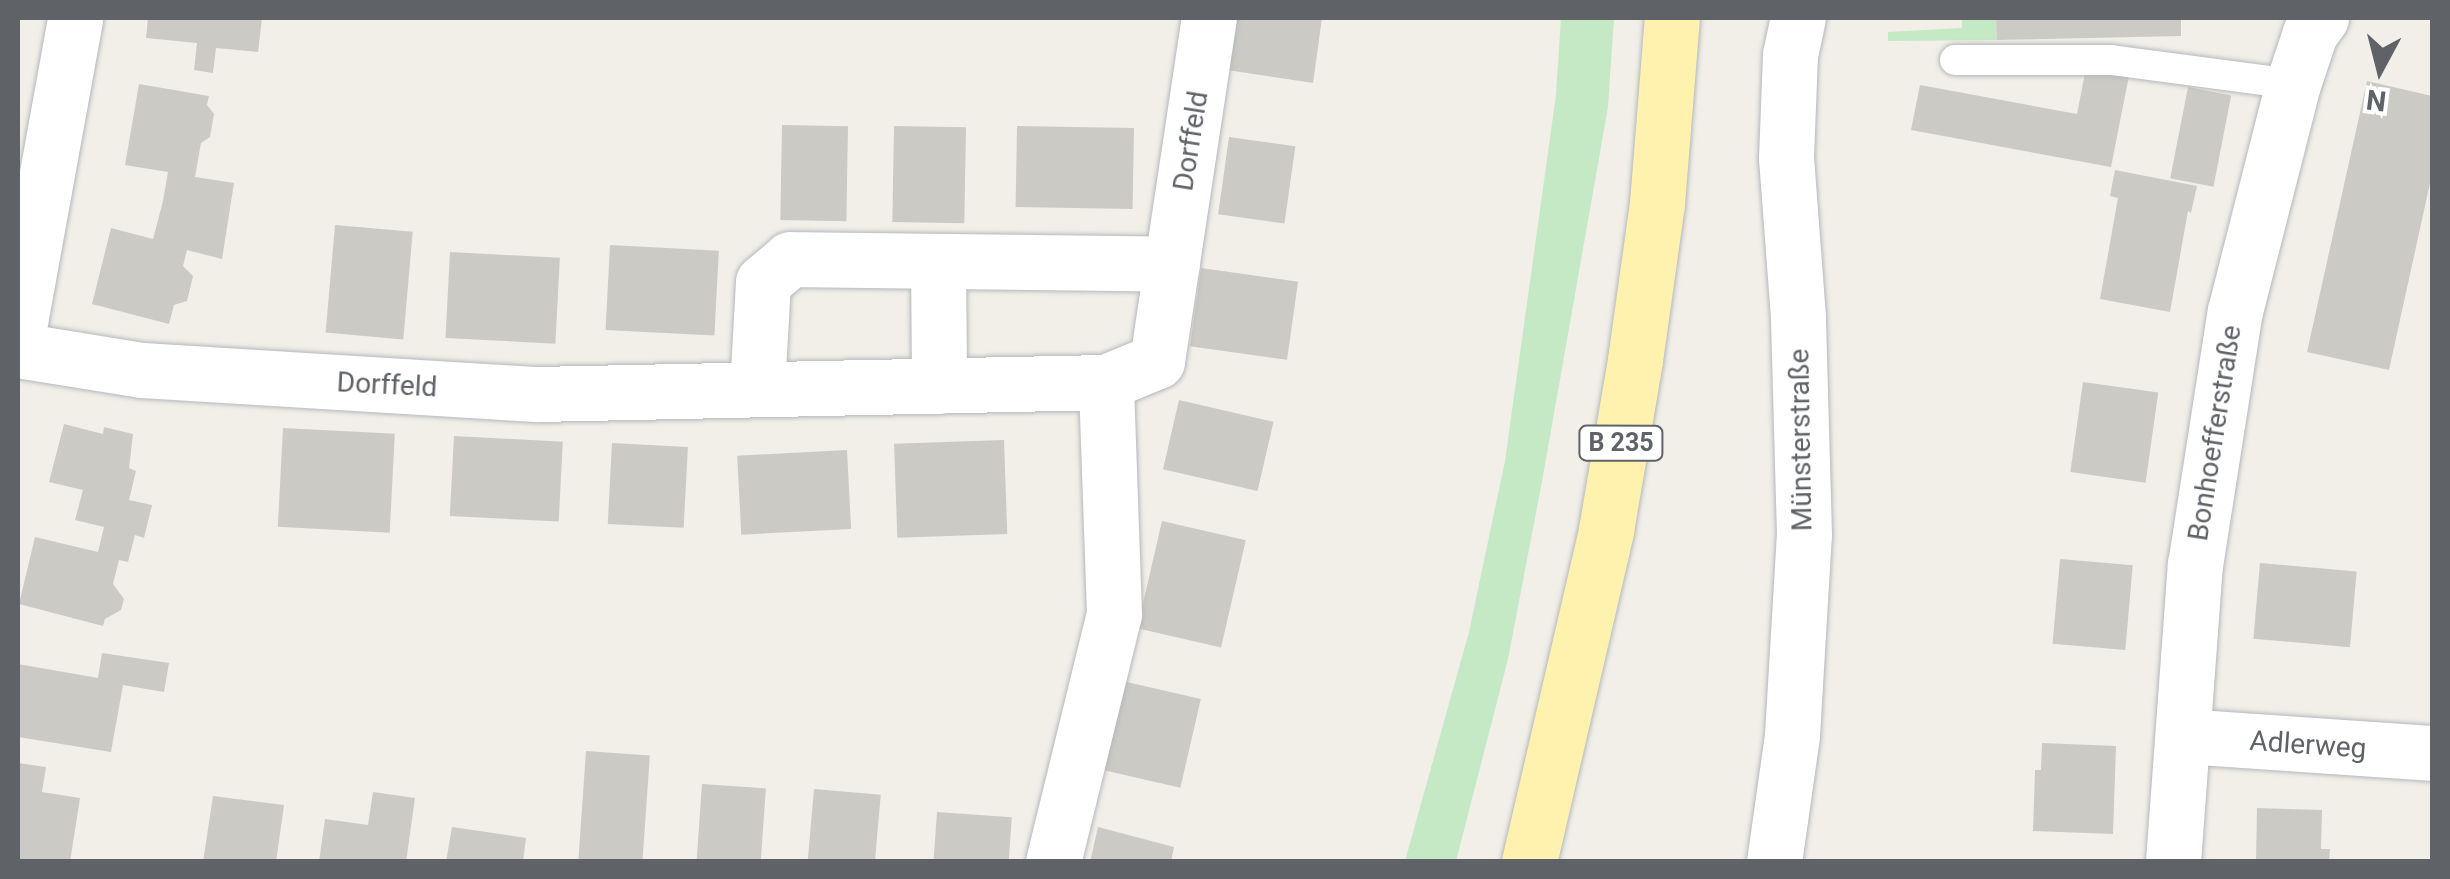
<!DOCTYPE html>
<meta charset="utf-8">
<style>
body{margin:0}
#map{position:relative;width:2450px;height:879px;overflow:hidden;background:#f1efe8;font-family:Roboto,sans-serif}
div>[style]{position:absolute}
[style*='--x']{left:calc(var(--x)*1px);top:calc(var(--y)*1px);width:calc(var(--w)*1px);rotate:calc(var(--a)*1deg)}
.green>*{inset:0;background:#c5e8c5}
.building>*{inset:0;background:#cccac5;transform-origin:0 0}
.roads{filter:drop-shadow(0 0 2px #b5b8bc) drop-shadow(0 0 2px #b5b8bc)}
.lane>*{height:30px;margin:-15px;padding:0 15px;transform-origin:15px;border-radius:15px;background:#fff}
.street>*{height:55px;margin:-27.5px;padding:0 27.5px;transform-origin:27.5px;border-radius:27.5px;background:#fff}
.primary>*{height:55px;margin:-27.5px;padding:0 27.5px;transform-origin:27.5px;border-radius:27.5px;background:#fff2af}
span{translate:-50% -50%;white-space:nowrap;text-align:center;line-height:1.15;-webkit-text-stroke:8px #fff;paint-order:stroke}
.shield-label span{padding:2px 8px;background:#fff;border:2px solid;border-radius:8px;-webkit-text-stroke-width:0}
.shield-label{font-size:25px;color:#5f6368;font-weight:700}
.street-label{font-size:28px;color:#5f6368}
.frame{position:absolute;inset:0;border:20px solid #5f6368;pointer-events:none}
.north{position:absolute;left:2330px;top:20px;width:100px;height:100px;-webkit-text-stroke:8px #fff;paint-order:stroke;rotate:187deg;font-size:28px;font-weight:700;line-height:40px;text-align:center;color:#5f6368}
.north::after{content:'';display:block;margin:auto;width:35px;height:45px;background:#5f6368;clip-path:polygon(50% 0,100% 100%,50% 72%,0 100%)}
</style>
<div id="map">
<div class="green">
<i style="clip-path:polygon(1561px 18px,1614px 18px,1608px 107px,1543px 476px,1508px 659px,1456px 861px,1405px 861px,1469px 632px,1505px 461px,1556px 95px)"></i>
<i style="clip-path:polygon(1962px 18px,1996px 18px,1997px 40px,1888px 41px,1888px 32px,1962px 28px)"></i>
</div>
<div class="building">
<i style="clip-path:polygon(148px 18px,262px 18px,258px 52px,216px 48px,213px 73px,194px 70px,197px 43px,146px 38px)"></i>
<i style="clip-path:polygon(1234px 18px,1322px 18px,1313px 83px,1227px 70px)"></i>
<i style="clip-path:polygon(1996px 18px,2181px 18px,2181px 36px,1997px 40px)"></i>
<i style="clip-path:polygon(2086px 68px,2129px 76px,2111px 167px,1911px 130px,1920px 85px,2077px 114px)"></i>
<i style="clip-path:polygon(2367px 81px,2432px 96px,2432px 174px,2389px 370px,2307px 352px)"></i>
<i style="clip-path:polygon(139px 84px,209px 96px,207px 105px,214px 114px,210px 137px,201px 143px,195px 177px,234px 183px,222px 259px,187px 250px,183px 266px,193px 276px,187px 301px,174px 305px,169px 324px,92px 304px,111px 228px,153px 239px,163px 201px,168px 172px,125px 165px)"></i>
<i style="left:2188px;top:87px;width:44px;height:93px;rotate:11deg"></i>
<i style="left:782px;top:125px;width:66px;height:95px;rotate:1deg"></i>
<i style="left:894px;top:126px;width:72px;height:96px;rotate:1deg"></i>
<i style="left:1017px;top:126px;width:117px;height:81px;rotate:1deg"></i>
<i style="left:1229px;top:137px;width:67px;height:78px;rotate:8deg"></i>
<i style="clip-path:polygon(2115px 170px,2197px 186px,2191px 213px,2188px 211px,2170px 312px,2100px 299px,2118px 198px,2110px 196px)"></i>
<i style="left:335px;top:225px;width:78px;height:108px;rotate:5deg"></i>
<i style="left:610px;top:245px;width:109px;height:85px;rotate:3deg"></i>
<i style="left:450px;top:252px;width:110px;height:86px;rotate:3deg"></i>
<i style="left:1201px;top:268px;width:98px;height:79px;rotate:8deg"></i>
<i style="left:2083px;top:382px;width:76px;height:91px;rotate:8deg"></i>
<i style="left:1179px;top:400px;width:97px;height:71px;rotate:13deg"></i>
<i style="clip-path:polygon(64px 424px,103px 434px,104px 427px,133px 434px,129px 468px,136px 471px,129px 500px,152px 505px,144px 538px,135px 535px,128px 562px,119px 560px,113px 584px,124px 599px,121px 610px,105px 619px,103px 626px,19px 604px,35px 537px,98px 552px,104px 527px,75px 520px,83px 490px,49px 482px)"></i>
<i style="left:283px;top:428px;width:112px;height:99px;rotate:3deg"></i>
<i style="left:454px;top:436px;width:109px;height:80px;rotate:3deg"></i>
<i style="left:1004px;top:440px;width:94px;height:110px;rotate:88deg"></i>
<i style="left:612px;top:443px;width:76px;height:81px;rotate:3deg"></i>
<i style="left:847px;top:450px;width:79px;height:110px;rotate:87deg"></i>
<i style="left:1162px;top:521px;width:86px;height:110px;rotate:13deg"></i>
<i style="left:2060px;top:559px;width:73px;height:85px;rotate:5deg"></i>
<i style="left:2260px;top:563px;width:97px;height:76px;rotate:5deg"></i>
<i style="clip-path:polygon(102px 653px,169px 663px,164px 692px,123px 685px,111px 752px,18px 737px,18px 664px,98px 678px)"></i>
<i style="left:1118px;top:680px;width:85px;height:91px;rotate:13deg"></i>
<i style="clip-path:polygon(2042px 743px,2116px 746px,2113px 834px,2033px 831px,2035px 770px,2041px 770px)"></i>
<i style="left:586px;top:751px;width:64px;height:110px;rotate:4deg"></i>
<i style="clip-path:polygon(18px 763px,46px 767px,42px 792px,80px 798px,70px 862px,18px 862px)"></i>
<i style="left:702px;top:784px;width:64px;height:78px;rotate:4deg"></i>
<i style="left:814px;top:789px;width:67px;height:73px;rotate:5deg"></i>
<i style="clip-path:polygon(373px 792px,415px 798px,406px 862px,319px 862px,325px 819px,368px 825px)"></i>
<i style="clip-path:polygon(213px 796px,284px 805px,276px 862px,203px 862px)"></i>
<i style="clip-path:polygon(2257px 808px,2322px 810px,2321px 849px,2330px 849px,2329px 862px,2256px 862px)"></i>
<i style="left:937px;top:812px;width:75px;height:50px;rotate:4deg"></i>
<i style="clip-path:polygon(452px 827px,526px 838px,523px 862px,446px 862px)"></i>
<i style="clip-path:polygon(1098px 827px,1174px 847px,1171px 862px,1090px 862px)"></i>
</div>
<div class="roads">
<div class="lane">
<i style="--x:1955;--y:60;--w:156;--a:0"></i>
<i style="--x:2111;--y:60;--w:184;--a:7.5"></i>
</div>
<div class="street">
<i style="--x:938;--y:261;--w:125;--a:89.5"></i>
<i style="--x:18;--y:333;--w:320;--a:-79.7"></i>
<i style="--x:18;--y:350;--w:126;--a:9.2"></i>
<i style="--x:142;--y:370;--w:396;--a:3.5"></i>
<i style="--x:537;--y:394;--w:569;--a:-1.21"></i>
<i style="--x:757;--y:389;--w:107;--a:-86.8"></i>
<i style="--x:763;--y:282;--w:35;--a:-40"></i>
<i style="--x:790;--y:259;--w:382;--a:0.7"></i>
<i style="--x:2183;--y:736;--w:250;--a:3.9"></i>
<i style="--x:1053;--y:862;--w:255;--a:-76.2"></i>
<i style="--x:1114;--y:614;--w:232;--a:-92"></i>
<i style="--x:1106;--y:382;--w:55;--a:-22.4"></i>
<i style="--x:1157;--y:361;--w:347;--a:-81.4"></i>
<i style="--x:1774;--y:862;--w:128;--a:-81.9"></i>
<i style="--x:1792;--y:735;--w:200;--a:-86.6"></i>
<i style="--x:1804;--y:535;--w:218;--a:-91.6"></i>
<i style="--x:1798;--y:317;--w:159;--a:-94.3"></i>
<i style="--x:1786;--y:158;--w:103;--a:-87.8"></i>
<i style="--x:1790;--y:55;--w:38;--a:-78"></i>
<i style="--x:2173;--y:862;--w:298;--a:-85.8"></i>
<i style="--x:2195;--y:565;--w:257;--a:-81.1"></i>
<i style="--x:2235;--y:311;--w:234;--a:-75.7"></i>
<i style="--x:2293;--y:84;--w:54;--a:-71.6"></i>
<i style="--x:2310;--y:33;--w:19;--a:-54"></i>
</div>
<div class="primary">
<i style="--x:1529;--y:862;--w:341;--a:-76.9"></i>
<i style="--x:1606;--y:530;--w:172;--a:-80.3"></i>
<i style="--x:1635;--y:360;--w:159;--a:-82"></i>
<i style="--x:1657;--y:203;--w:186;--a:-85.4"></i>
</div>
</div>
<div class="shield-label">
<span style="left:1621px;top:443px">B 235</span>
</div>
<div class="street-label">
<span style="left:1191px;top:141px;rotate:-81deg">Dorffeld</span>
<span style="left:387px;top:385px;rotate:3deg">Dorffeld</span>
<span style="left:2215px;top:433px;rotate:-81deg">Bonhoefferstraße</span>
<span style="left:1801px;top:440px;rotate:-91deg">Münsterstraße</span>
<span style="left:2308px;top:745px;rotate:4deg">Adlerweg</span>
</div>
<div class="frame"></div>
<div class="north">N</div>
</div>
